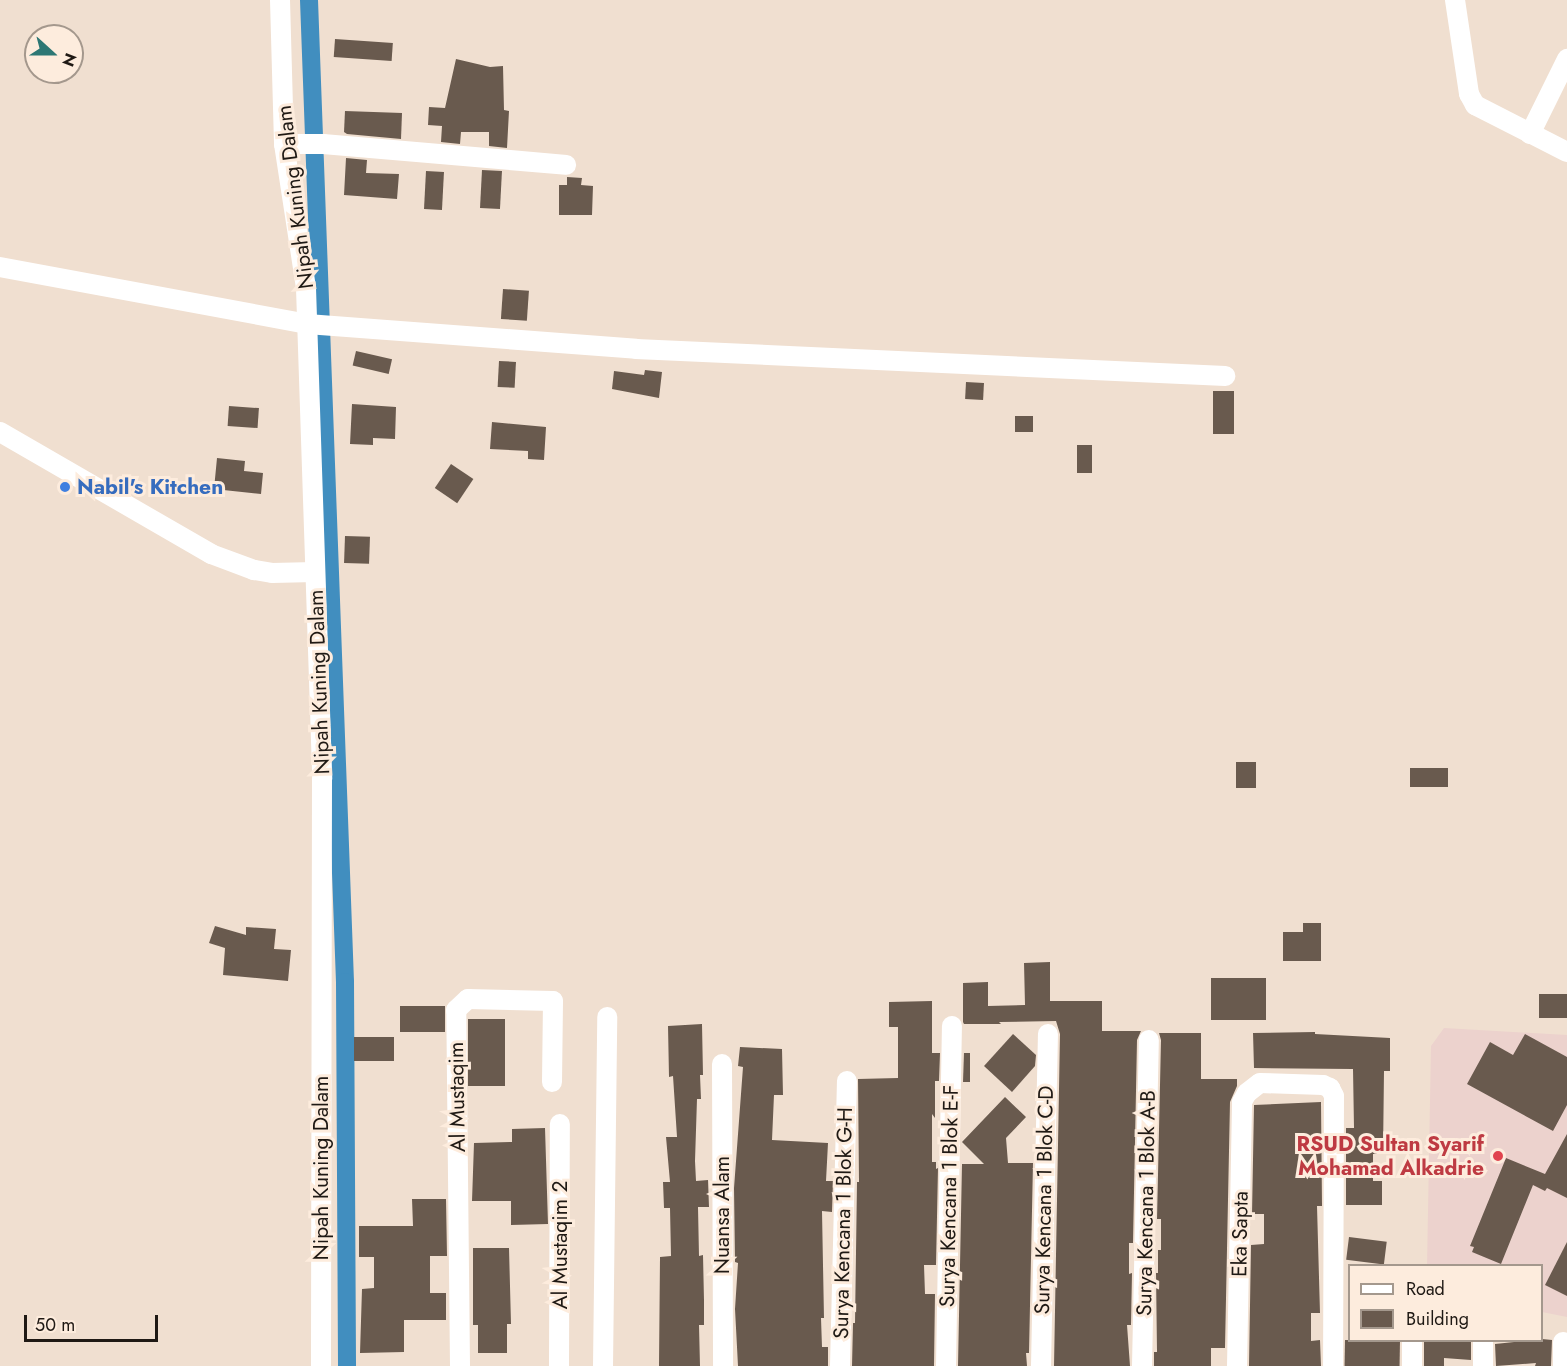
<!DOCTYPE html>
<style>
body{margin:0}
#map{position:relative;width:1567px;height:1366px;overflow:hidden;background:#f0dfd0;font-family:Jost,sans-serif}
div>[style]{position:absolute}
[style*='--x']{left:calc(var(--x)*1px);top:calc(var(--y)*1px);width:calc(var(--w)*1px);rotate:calc(var(--a)*1deg)}
.medical>*{inset:0;background:#ecd2cd}
.canal>*{height:18px;margin:-9px;padding:0 9px;transform-origin:9px;border-radius:9px;background:#418ebf}
.building>*{inset:0;background:#695a4e;transform-origin:0 0}
.street>*{height:20px;margin:-10px;padding:0 10px;transform-origin:10px;border-radius:10px;background:#fff}
.dots>*{width:16px;height:16px;translate:-50% -50%;box-sizing:border-box;border:3px solid #fdecdd;border-radius:50%}
span{translate:-50% -50%;white-space:nowrap;text-align:center;line-height:1.15;-webkit-text-stroke:6px #fdecdd;paint-order:stroke}
.street-label{font-size:21px;color:#1f1914}
.shop-label{font-size:21px;color:#366cbe;font-weight:700}
.left{translate:0 -50%;text-align:left}
.health-label{font-size:21px;color:#be3a42;font-weight:700}
.right{translate:-100% -50%;text-align:right}
.legend{position:absolute;left:1348px;top:1264px;width:195px;height:78px;box-sizing:border-box;background:#fdecdd;border:2px solid #a4988d;margin:0;padding:8px 10px;list-style:none;font-size:18px;color:#1f1914}
.legend li{display:flex;align-items:center;gap:12px;height:30px}
.legend b{width:30px;border:2px solid #a4988d}
.north{position:absolute;left:24px;top:24px;width:60px;height:60px;box-sizing:border-box;background:#fdecdd;border:2px solid #a4988d;border-radius:50%;rotate:111deg;font-size:16px;font-weight:700;line-height:24px;text-align:center;color:#1f1914}
.north::after{content:'';display:block;margin:auto;width:21px;height:27px;background:#2d7774;clip-path:polygon(50% 0,100% 100%,50% 72%,0 100%)}
.scale{position:absolute;left:24px;top:1315px;width:134px;height:27px;box-sizing:border-box;border:3px solid #1f1914;border-top:0;padding-left:8px;font-size:18px;line-height:21px;white-space:nowrap;color:#1f1914;-webkit-text-stroke:4px #fdecdd;paint-order:stroke}
</style>
<div id="map">
<div class="medical">
<i style="clip-path:polygon(1444px 1028px,1567px 1035px,1567px 1317px,1542px 1312px,1542px 1266px,1427px 1266px,1431px 1046px)"></i>
</div>
<div class="canal">
<i style="--x:309;--y:0;--w:983;--a:87.9"></i>
<i style="--x:345;--y:982;--w:384;--a:89.7"></i>
</div>
<div class="building">
<i style="left:335px;top:39px;width:58px;height:18px;rotate:4deg"></i>
<i style="clip-path:polygon(456px 59px,490px 67px,503px 66px,504px 110px,509px 111px,507px 148px,489px 146px,489px 132px,461px 132px,460px 144px,441px 142px,442px 126px,428px 125px,429px 107px,445px 108px)"></i>
<i style="clip-path:polygon(345px 111px,402px 113px,401px 139px,347px 134px,344px 132px)"></i>
<i style="clip-path:polygon(346px 158px,367px 160px,366px 173px,399px 174px,397px 199px,344px 195px)"></i>
<i style="left:482px;top:170px;width:20px;height:38px;rotate:3deg"></i>
<i style="left:426px;top:171px;width:18px;height:38px;rotate:3deg"></i>
<i style="clip-path:polygon(567px 177px,582px 178px,581px 185px,593px 186px,592px 215px,559px 215px,559px 185px,567px 185px)"></i>
<i style="left:503px;top:289px;width:26px;height:30px;rotate:4deg"></i>
<i style="left:356px;top:351px;width:37px;height:15px;rotate:13deg"></i>
<i style="left:499px;top:361px;width:17px;height:26px;rotate:3deg"></i>
<i style="clip-path:polygon(645px 370px,662px 372px,659px 398px,612px 389px,614px 371px,644px 375px)"></i>
<i style="left:966px;top:382px;width:18px;height:17px;rotate:3deg"></i>
<i style="left:1213px;top:391px;width:21px;height:43px"></i>
<i style="clip-path:polygon(352px 404px,396px 407px,395px 439px,373px 438px,373px 445px,350px 444px)"></i>
<i style="left:229px;top:406px;width:30px;height:20px;rotate:4deg"></i>
<i style="left:1015px;top:416px;width:18px;height:16px"></i>
<i style="clip-path:polygon(492px 422px,546px 427px,544px 460px,528px 459px,528px 451px,490px 449px)"></i>
<i style="left:1077px;top:445px;width:15px;height:28px"></i>
<i style="clip-path:polygon(217px 458px,245px 461px,244px 471px,263px 473px,261px 494px,214px 489px)"></i>
<i style="left:451px;top:464px;width:27px;height:29px;rotate:34deg"></i>
<i style="left:345px;top:536px;width:25px;height:27px;rotate:2deg"></i>
<i style="left:1236px;top:762px;width:20px;height:26px"></i>
<i style="left:1448px;top:768px;width:19px;height:38px;rotate:90deg"></i>
<i style="clip-path:polygon(1303px 923px,1321px 923px,1321px 961px,1283px 961px,1283px 932px,1303px 932px)"></i>
<i style="clip-path:polygon(215px 926px,246px 935px,246px 927px,276px 929px,274px 949px,291px 950px,288px 981px,223px 975px,225px 948px,209px 943px)"></i>
<i style="clip-path:polygon(1050px 962px,1050px 1001px,1102px 1001px,1102px 1031px,1141px 1031px,1137px 1040px,1133px 1243px,1129px 1243px,1129px 1274px,1132px 1273px,1131px 1325px,1127px 1325px,1130px 1366px,1054px 1366px,1060px 1034px,1056px 1021px,999px 1022px,1001px 1024px,964px 1024px,963px 1022px,963px 983px,988px 982px,988px 1006px,1025px 1005px,1024px 963px)"></i>
<i style="left:1266px;top:978px;width:42px;height:55px;rotate:90deg"></i>
<i style="left:1567px;top:994px;width:24px;height:28px;rotate:90deg"></i>
<i style="clip-path:polygon(932px 1001px,932px 1053px,940px 1053px,939px 1081px,935px 1081px,935px 1118px,932px 1114px,932px 1162px,936px 1162px,936px 1169px,938px 1168px,936px 1265px,924px 1265px,925px 1294px,935px 1294px,934px 1366px,852px 1366px,853px 1323px,855px 1323px,857px 1182px,859px 1182px,858px 1079px,898px 1078px,898px 1027px,889px 1027px,889px 1002px)"></i>
<i style="left:400px;top:1006px;width:45px;height:26px"></i>
<i style="left:468px;top:1019px;width:37px;height:67px"></i>
<i style="clip-path:polygon(702px 1024px,703px 1075px,700px 1075px,701px 1099px,697px 1099px,695px 1161px,696px 1181px,708px 1180px,709px 1207px,698px 1207px,699px 1256px,703px 1255px,704px 1300px,704px 1325px,699px 1325px,700px 1366px,659px 1366px,660px 1257px,671px 1256px,670px 1208px,664px 1208px,663px 1182px,670px 1182px,666px 1137px,677px 1137px,673px 1076px,669px 1077px,668px 1026px)"></i>
<i style="clip-path:polygon(1315px 1032px,1315px 1034px,1390px 1038px,1390px 1071px,1384px 1071px,1383px 1154px,1373px 1154px,1373px 1181px,1382px 1181px,1382px 1205px,1346px 1205px,1346px 1128px,1354px 1128px,1353px 1069px,1254px 1068px,1253px 1033px)"></i>
<i style="clip-path:polygon(1159px 1033px,1201px 1033px,1201px 1079px,1237px 1079px,1237px 1086px,1230px 1102px,1225px 1348px,1211px 1348px,1211px 1366px,1154px 1366px,1154px 1352px,1157px 1352px,1156px 1273px,1158px 1273px,1158px 1250px,1161px 1250px,1161px 1219px,1157px 1219px,1161px 1040px)"></i>
<i style="clip-path:polygon(1013px 1034px,1036px 1055px,1035px 1066px,1012px 1092px,984px 1066px)"></i>
<i style="clip-path:polygon(1525px 1034px,1567px 1057px,1567px 1105px,1553px 1131px,1467px 1084px,1490px 1042px,1513px 1055px)"></i>
<i style="left:394px;top:1037px;width:24px;height:40px;rotate:90deg"></i>
<i style="clip-path:polygon(740px 1047px,782px 1049px,783px 1095px,774px 1095px,772px 1140px,828px 1143px,826px 1181px,833px 1181px,832px 1212px,822px 1211px,824px 1318px,821px 1318px,822px 1347px,828px 1347px,828px 1366px,738px 1366px,735px 1309px,738px 1263px,735px 1262px,734px 1188px,743px 1067px,738px 1066px)"></i>
<i style="clip-path:polygon(964px 1053px,970px 1053px,970px 1082px,963px 1082px)"></i>
<i style="clip-path:polygon(1005px 1097px,1026px 1117px,1006px 1138px,1008px 1163px,1033px 1163px,1029px 1353px,1026px 1353px,1027px 1366px,958px 1366px,962px 1164px,984px 1164px,962px 1142px)"></i>
<i style="clip-path:polygon(1321px 1102px,1322px 1206px,1317px 1206px,1320px 1313px,1311px 1313px,1311px 1341px,1320px 1340px,1321px 1366px,1249px 1366px,1251px 1245px,1264px 1244px,1264px 1214px,1252px 1214px,1254px 1105px)"></i>
<i style="clip-path:polygon(545px 1128px,548px 1224px,511px 1225px,511px 1201px,472px 1201px,474px 1143px,512px 1142px,512px 1129px)"></i>
<i style="clip-path:polygon(1567px 1134px,1567px 1198px,1547px 1188px,1545px 1191px,1533px 1185px,1501px 1264px,1472px 1252px,1474px 1247px,1470px 1246px,1506px 1158px,1545px 1174px)"></i>
<i style="clip-path:polygon(412px 1199px,446px 1199px,447px 1256px,430px 1256px,430px 1293px,446px 1293px,446px 1320px,404px 1320px,404px 1352px,360px 1353px,362px 1289px,374px 1288px,374px 1257px,359px 1257px,359px 1226px,413px 1226px)"></i>
<i style="left:1349px;top:1237px;width:38px;height:23px;rotate:7deg"></i>
<i style="clip-path:polygon(1567px 1242px,1567px 1296px,1545px 1285px)"></i>
<i style="clip-path:polygon(473px 1248px,509px 1248px,511px 1324px,507px 1324px,507px 1353px,478px 1353px,478px 1325px,473px 1325px)"></i>
<i style="clip-path:polygon(1542px 1339px,1552px 1340px,1551px 1366px,1535px 1366px,1536px 1363px,1496px 1366px,1495px 1344px)"></i>
<i style="left:1345px;top:1340px;width:55px;height:26px;rotate:1deg"></i>
<i style="clip-path:polygon(1424px 1341px,1471px 1341px,1471px 1360px,1444px 1358px,1444px 1366px,1424px 1366px)"></i>
</div>
<div class="street">
<i style="--x:280;--y:0;--w:144;--a:88.4"></i>
<i style="--x:284;--y:144;--w:146;--a:81.3"></i>
<i style="--x:306;--y:288;--w:491;--a:88.1"></i>
<i style="--x:322;--y:779;--w:587;--a:90.1"></i>
<i style="--x:1455;--y:0;--w:95;--a:81.5"></i>
<i style="--x:1469;--y:94;--w:13;--a:61"></i>
<i style="--x:1475;--y:105;--w:103;--a:27.1"></i>
<i style="--x:1530;--y:134;--w:84;--a:-63.7"></i>
<i style="--x:284;--y:144;--w:39;--a:0"></i>
<i style="--x:323;--y:144;--w:244;--a:4.9"></i>
<i style="--x:0;--y:267;--w:312;--a:10.5"></i>
<i style="--x:307;--y:324;--w:330;--a:4.3"></i>
<i style="--x:636;--y:349;--w:590;--a:2.62"></i>
<i style="--x:0;--y:432;--w:244;--a:30"></i>
<i style="--x:211;--y:554;--w:46;--a:20.4"></i>
<i style="--x:254;--y:570;--w:18;--a:9"></i>
<i style="--x:272;--y:573;--w:43;--a:-1.3"></i>
<i style="--x:722;--y:1064;--w:302;--a:89.8"></i>
<i style="--x:1412;--y:1340;--w:26;--a:90"></i>
<i style="--x:460;--y:1366;--w:356;--a:-90.6"></i>
<i style="--x:456;--y:1010;--w:16;--a:-43"></i>
<i style="--x:468;--y:999;--w:85;--a:1.3"></i>
<i style="--x:553;--y:1001;--w:81;--a:90.7"></i>
<i style="--x:559;--y:1366;--w:242;--a:-89.8"></i>
<i style="--x:603;--y:1366;--w:349;--a:-89.3"></i>
<i style="--x:840;--y:1366;--w:285;--a:-88.6"></i>
<i style="--x:946;--y:1366;--w:340;--a:-89"></i>
<i style="--x:1041;--y:1366;--w:332;--a:-88.8"></i>
<i style="--x:1142;--y:1366;--w:326;--a:-88.8"></i>
<i style="--x:1237;--y:1366;--w:264;--a:-88.9"></i>
<i style="--x:1242;--y:1102;--w:10;--a:-61"></i>
<i style="--x:1247;--y:1093;--w:16;--a:-38"></i>
<i style="--x:1260;--y:1083;--w:63;--a:1.8"></i>
<i style="--x:1323;--y:1085;--w:8;--a:23"></i>
<i style="--x:1330;--y:1088;--w:9;--a:63"></i>
<i style="--x:1334;--y:1096;--w:270;--a:90.2"></i>
<i style="--x:1483;--y:1366;--w:26;--a:-90"></i>
<i style="--x:1563;--y:1366;--w:24;--a:-90"></i>
</div>
<div class="dots">
<i style="left:65px;top:487px;background:#3f7fe0"></i>
<i style="left:1498px;top:1156px;background:#e0444e"></i>
</div>
<div class="street-label">
<span style="left:295px;top:197px;rotate:-97deg">Nipah Kuning Dalam</span>
<span style="left:319px;top:682px;rotate:-92deg">Nipah Kuning Dalam</span>
<span style="left:457px;top:1097px;rotate:-91deg">Al Mustaqim</span>
<span style="left:321px;top:1168px;rotate:-90deg">Nipah Kuning Dalam</span>
<span style="left:949px;top:1196px;rotate:-89deg">Surya Kencana 1 Blok E-F</span>
<span style="left:1044px;top:1200px;rotate:-89deg">Surya Kencana 1 Blok C-D</span>
<span style="left:1146px;top:1203px;rotate:-89deg">Surya Kencana 1 Blok A-B</span>
<span style="left:722px;top:1215px;rotate:-90deg">Nuansa Alam</span>
<span style="left:843px;top:1223px;rotate:-89deg">Surya Kencana 1 Blok G-H</span>
<span style="left:1240px;top:1234px;rotate:-89deg">Eka Sapta</span>
<span style="left:560px;top:1245px;rotate:-90deg">Al Mustaqim 2</span>
</div>
<div class="shop-label">
<span class="left" style="left:77px;top:487px">Nabil's Kitchen</span>
</div>
<div class="health-label">
<span class="right" style="left:1484px;top:1156px">RSUD Sultan Syarif<br>Mohamad Alkadrie</span>
</div>
<ul class="legend">
<li><b style="height:8px;background:#fff"></b>Road</li>
<li><b style="height:16px;background:#695a4e"></b>Building</li>
</ul>
<div class="north">N</div>
<div class="scale">50 m</div>
</div>
